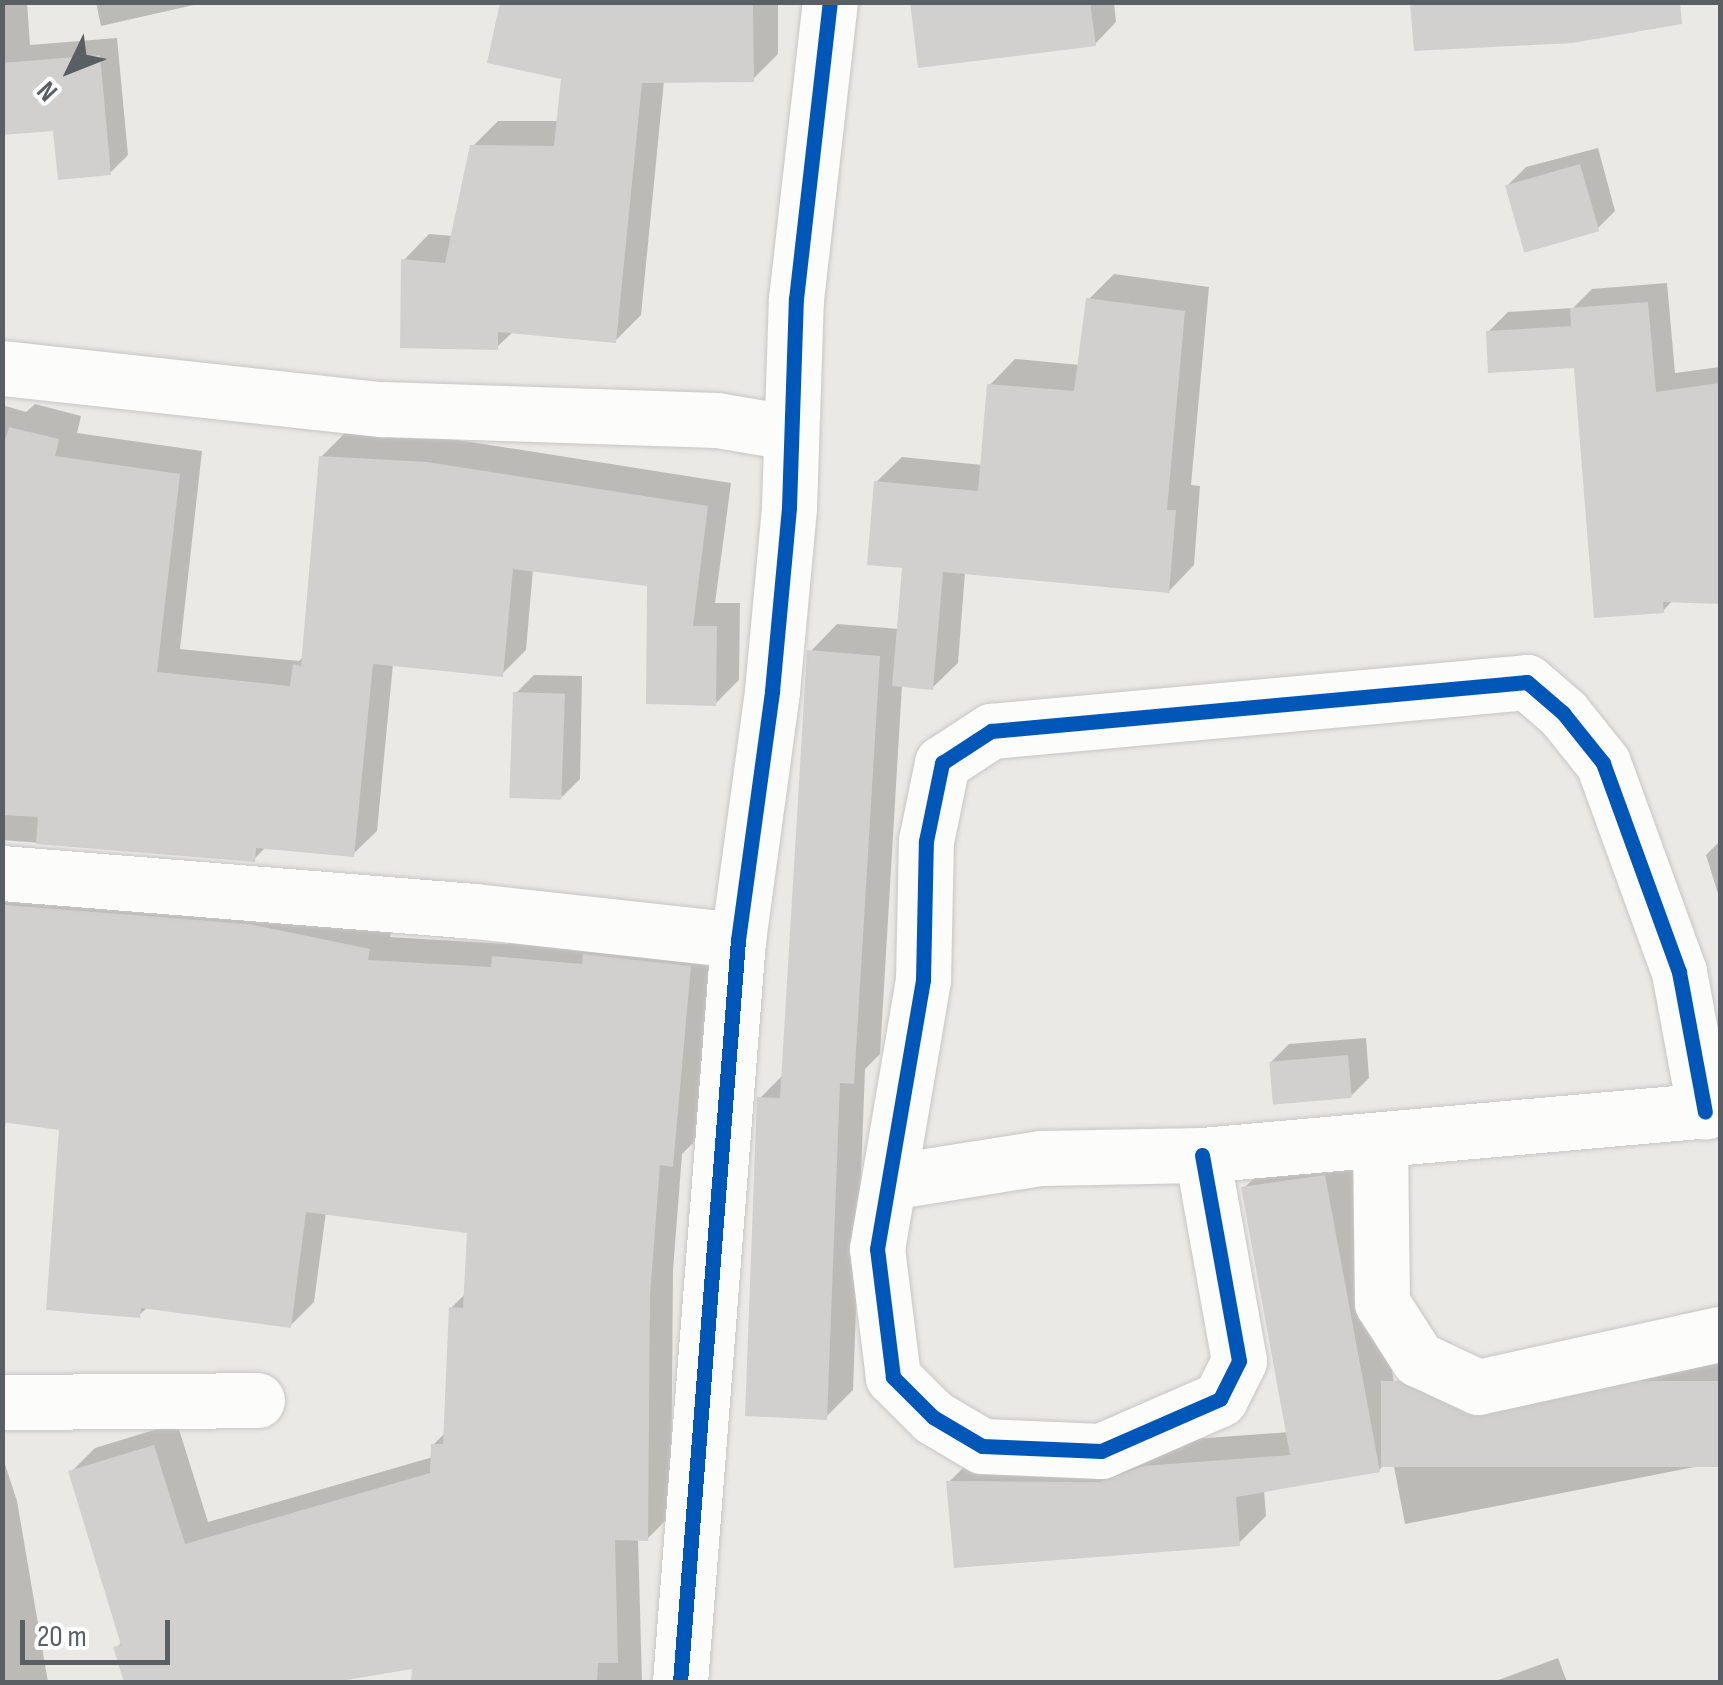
<!DOCTYPE html>
<style>
body{margin:0}
#map{position:relative;width:1723px;height:1685px;overflow:hidden;background:#ebe9e5;font-family:"Sofia Sans Condensed",sans-serif}
div>[style]{position:absolute}
[style*='--x']{left:calc(var(--x)*1px);top:calc(var(--y)*1px);width:calc(var(--w)*1px);rotate:calc(var(--a)*1deg)}
.shadow>*{inset:0;background:#0003}
.building>*{inset:0;background:#d1d0ce;transform-origin:0 0}
.roads{filter:drop-shadow(0 0 2px #c6c6c5) drop-shadow(0 0 2px #c6c6c5)}
.street>*{height:55px;margin:-27.5px;padding:0 27.5px;transform-origin:27.5px;border-radius:27.5px;background:#fcfcfb}
.cycleway>*{height:15px;margin:-7.5px;padding:0 7.5px;transform-origin:7.5px;border-radius:7.5px;background:#0057b8}
span{translate:-50% -50%;white-space:nowrap;text-align:center;line-height:1.15;-webkit-text-stroke:8px #fff;paint-order:stroke}
.frame{position:absolute;inset:0;border:5px solid #5a5f63;pointer-events:none}
.north{position:absolute;left:20px;top:20px;width:100px;height:100px;-webkit-text-stroke:8px #fff;paint-order:stroke;rotate:227deg;font-size:28px;font-weight:700;line-height:40px;text-align:center;color:#5a5f63}
.north::after{content:'';display:block;margin:auto;width:35px;height:45px;background:#5a5f63;clip-path:polygon(50% 0,100% 100%,50% 72%,0 100%)}
.scale{position:absolute;left:20px;top:1620px;width:150px;height:45px;box-sizing:border-box;border:5px solid #5a5f63;border-top:0;padding-left:12px;font-size:30px;line-height:35px;white-space:nowrap;color:#5a5f63;-webkit-text-stroke:8px #fff;paint-order:stroke}
</style>
<div id="map">
<div class="shadow">
<i style="clip-path:polygon(2px 2px,27px 2px,30px 45px,117px 38px,128px 155px,110px 173px,56px 128px,2px 133px)"></i>
<i style="clip-path:polygon(96px 2px,207px 2px,101px 26px)"></i>
<i style="clip-path:polygon(502px 2px,778px 2px,778px 54px,753px 79px,664px 81px,641px 315px,615px 341px,514px 331px,497px 347px,404px 260px,429px 234px,453px 236px,472px 147px,498px 121px,559px 121px,564px 77px)"></i>
<i style="clip-path:polygon(913px 2px,1114px 2px,1116px 22px,1095px 44px)"></i>
<i style="clip-path:polygon(1598px 148px,1615px 211px,1597px 229px,1508px 185px,1526px 167px)"></i>
<i style="clip-path:polygon(1114px 274px,1209px 287px,1191px 485px,1200px 486px,1194px 565px,1169px 591px,965px 572px,958px 663px,932px 688px,902px 685px,880px 1054px,865px 1069px,853px 1390px,826px 1417px,760px 1098px,784px 1074px,810px 652px,837px 624px,899px 629px,905px 566px,876px 482px,902px 457px,983px 465px,990px 385px,1015px 359px,1080px 365px,1089px 299px)"></i>
<i style="clip-path:polygon(1667px 283px,1675px 373px,1720px 367px,1720px 601px,1673px 600px,1663px 611px,1576px 365px,1488px 332px,1508px 312px,1573px 308px,1592px 289px)"></i>
<i style="clip-path:polygon(35px 404px,81px 416px,77px 433px,202px 451px,180px 649px,299px 661px,304px 656px,321px 457px,345px 433px,452px 439px,731px 483px,715px 603px,740px 603px,739px 680px,715px 704px,650px 583px,533px 569px,526px 650px,502px 674px,393px 664px,377px 831px,353px 854px,267px 846px,254px 859px,2px 840px,2px 405px,26px 412px)"></i>
<i style="clip-path:polygon(534px 675px,582px 676px,580px 779px,562px 797px,516px 693px)"></i>
<i style="clip-path:polygon(1720px 841px,1720px 900px,1706px 855px)"></i>
<i style="clip-path:polygon(2px 867px,392px 926px,390px 937px,508px 944px,518px 934px,714px 943px,696px 1140px,682px 1154px,673px 1270px,671px 1515px,647px 1539px,638px 1538px,642px 1682px,413px 1682px,414px 1666px,320px 1682px,125px 1682px,116px 1648px,123px 1641px,71px 1472px,95px 1448px,177px 1423px,208px 1522px,433px 1457px,433px 1445px,446px 1432px,451px 1308px,466px 1293px,470px 1231px,326px 1212px,314px 1302px,290px 1326px,148px 1307px,139px 1315px,62px 1127px,6px 1120px,2px 1145px)"></i>
<i style="clip-path:polygon(1366px 1038px,1369px 1078px,1351px 1096px,1271px 1062px,1289px 1044px)"></i>
<i style="clip-path:polygon(1351px 1150px,1403px 1431px,1417px 1418px,1720px 1361px,1720px 1462px,1405px 1524px,1392px 1456px,1379px 1470px,1264px 1490px,1266px 1516px,1239px 1543px,949px 1482px,976px 1455px,1289px 1432px,1244px 1188px,1271px 1161px)"></i>
<i style="clip-path:polygon(2px 1455px,17px 1501px,48px 1682px,2px 1682px)"></i>
<i style="clip-path:polygon(1558px 1658px,1567px 1682px,1493px 1682px)"></i>
</div>
<div class="building">
<i style="clip-path:polygon(500px 2px,753px 2px,754px 82px,642px 83px,616px 343px,498px 332px,498px 350px,400px 348px,401px 259px,445px 263px,470px 145px,554px 146px,561px 79px,487px 63px)"></i>
<i style="clip-path:polygon(910px 2px,1090px 2px,1096px 46px,918px 68px)"></i>
<i style="clip-path:polygon(1410px 2px,1680px 2px,1682px 24px,1572px 43px,1414px 51px)"></i>
<i style="clip-path:polygon(100px 55px,111px 175px,58px 180px,53px 131px,2px 135px,2px 63px)"></i>
<i style="left:1580px;top:164px;width:70px;height:78px;rotate:74deg"></i>
<i style="clip-path:polygon(1086px 298px,1185px 311px,1167px 510px,1176px 510px,1169px 593px,943px 572px,933px 690px,892px 686px,902px 568px,867px 565px,874px 481px,978px 491px,987px 384px,1074px 391px)"></i>
<i style="clip-path:polygon(1648px 302px,1656px 392px,1720px 383px,1720px 604px,1663px 602px,1664px 613px,1594px 618px,1574px 368px,1488px 373px,1486px 331px,1571px 326px,1570px 308px)"></i>
<i style="clip-path:polygon(9px 427px,59px 439px,55px 456px,180px 474px,157px 672px,290px 686px,293px 664px,301px 666px,319px 456px,427px 462px,708px 506px,693px 626px,717px 626px,716px 706px,646px 704px,647px 586px,513px 569px,503px 677px,373px 664px,354px 857px,256px 848px,255px 862px,36px 844px,38px 817px,2px 815px,2px 452px)"></i>
<i style="clip-path:polygon(807px 650px,880px 656px,854px 1084px,840px 1083px,827px 1420px,745px 1416px,757px 1097px,780px 1098px)"></i>
<i style="left:513px;top:692px;width:52px;height:106px;rotate:2deg"></i>
<i style="clip-path:polygon(5px 905px,249px 924px,370px 949px,368px 960px,491px 967px,492px 956px,582px 964px,583px 954px,691px 966px,673px 1167px,660px 1165px,650px 1295px,648px 1541px,615px 1540px,618px 1663px,598px 1663px,597px 1682px,411px 1682px,412px 1669px,334px 1682px,124px 1682px,113px 1647px,121px 1645px,68px 1471px,154px 1445px,185px 1544px,430px 1473px,431px 1444px,443px 1444px,449px 1307px,463px 1308px,467px 1233px,306px 1212px,291px 1328px,141px 1308px,140px 1318px,46px 1310px,59px 1130px,2px 1122px)"></i>
<i style="left:1348px;top:1055px;width:43px;height:79px;rotate:85deg"></i>
<i style="clip-path:polygon(1325px 1175px,1380px 1472px,1236px 1497px,1240px 1546px,954px 1568px,946px 1481px,1100px 1482px,1144px 1466px,1290px 1455px,1241px 1187px)"></i>
<i style="left:1720px;top:1381px;width:86px;height:339px;rotate:90deg"></i>
</div>
<div class="roads">
<div class="street">
<i style="--x:2;--y:368;--w:382;--a:6.2"></i>
<i style="--x:382;--y:409;--w:335;--a:1.9"></i>
<i style="--x:717;--y:420;--w:71;--a:9.7"></i>
<i style="--x:2;--y:873;--w:475;--a:4.6"></i>
<i style="--x:475;--y:911;--w:265;--a:6.3"></i>
<i style="--x:1380;--y:1142;--w:161;--a:89.3"></i>
<i style="--x:1382;--y:1303;--w:67;--a:57.3"></i>
<i style="--x:1418;--y:1359;--w:66;--a:25"></i>
<i style="--x:1478;--y:1387;--w:248;--a:-12.4"></i>
<i style="--x:1202;--y:1155;--w:209;--a:79.8"></i>
<i style="--x:1239;--y:1361;--w:42;--a:116.6"></i>
<i style="--x:1220;--y:1399;--w:130;--a:156.4"></i>
<i style="--x:1101;--y:1451;--w:119;--a:-177.6"></i>
<i style="--x:982;--y:1446;--w:57;--a:-149.4"></i>
<i style="--x:933;--y:1417;--w:57;--a:-135"></i>
<i style="--x:893;--y:1377;--w:129;--a:-97.1"></i>
<i style="--x:877;--y:1249;--w:273;--a:-80.3"></i>
<i style="--x:923;--y:980;--w:139;--a:-88.8"></i>
<i style="--x:926;--y:841;--w:80;--a:-78.4"></i>
<i style="--x:942;--y:763;--w:59;--a:-33.1"></i>
<i style="--x:991;--y:731;--w:538;--a:-5.22"></i>
<i style="--x:1527;--y:682;--w:48;--a:40.7"></i>
<i style="--x:1563;--y:713;--w:64;--a:51.3"></i>
<i style="--x:1603;--y:763;--w:222;--a:70"></i>
<i style="--x:1679;--y:972;--w:142;--a:79.5"></i>
<i style="--x:889;--y:1182;--w:154;--a:-9"></i>
<i style="--x:1041;--y:1158;--w:161;--a:-1.1"></i>
<i style="--x:1202;--y:1155;--w:520;--a:-5.07"></i>
<i style="--x:2;--y:1402;--w:255;--a:-0.4"></i>
<i style="--x:680;--y:1682;--w:744;--a:-85.53"></i>
<i style="--x:738;--y:940;--w:251;--a:-82.2"></i>
<i style="--x:772;--y:691;--w:185;--a:-84.7"></i>
<i style="--x:789;--y:507;--w:208;--a:-88.1"></i>
<i style="--x:796;--y:299;--w:299;--a:-83.5"></i>
</div>
</div>
<div class="cycleway">
<i style="--x:1202;--y:1155;--w:209;--a:79.8"></i>
<i style="--x:1239;--y:1361;--w:42;--a:116.6"></i>
<i style="--x:1220;--y:1399;--w:130;--a:156.4"></i>
<i style="--x:1101;--y:1451;--w:119;--a:-177.6"></i>
<i style="--x:982;--y:1446;--w:57;--a:-149.4"></i>
<i style="--x:933;--y:1417;--w:57;--a:-135"></i>
<i style="--x:893;--y:1377;--w:129;--a:-97.1"></i>
<i style="--x:877;--y:1249;--w:273;--a:-80.3"></i>
<i style="--x:923;--y:980;--w:139;--a:-88.8"></i>
<i style="--x:926;--y:841;--w:80;--a:-78.4"></i>
<i style="--x:942;--y:763;--w:59;--a:-33.1"></i>
<i style="--x:991;--y:731;--w:538;--a:-5.22"></i>
<i style="--x:1527;--y:682;--w:48;--a:40.7"></i>
<i style="--x:1563;--y:713;--w:64;--a:51.3"></i>
<i style="--x:1603;--y:763;--w:222;--a:70"></i>
<i style="--x:1679;--y:972;--w:142;--a:79.5"></i>
<i style="--x:680;--y:1682;--w:744;--a:-85.53"></i>
<i style="--x:738;--y:940;--w:251;--a:-82.2"></i>
<i style="--x:772;--y:691;--w:185;--a:-84.7"></i>
<i style="--x:789;--y:507;--w:208;--a:-88.1"></i>
<i style="--x:796;--y:299;--w:299;--a:-83.5"></i>
</div>
<div class="frame"></div>
<div class="north">N</div>
<div class="scale">20 m</div>
</div>
